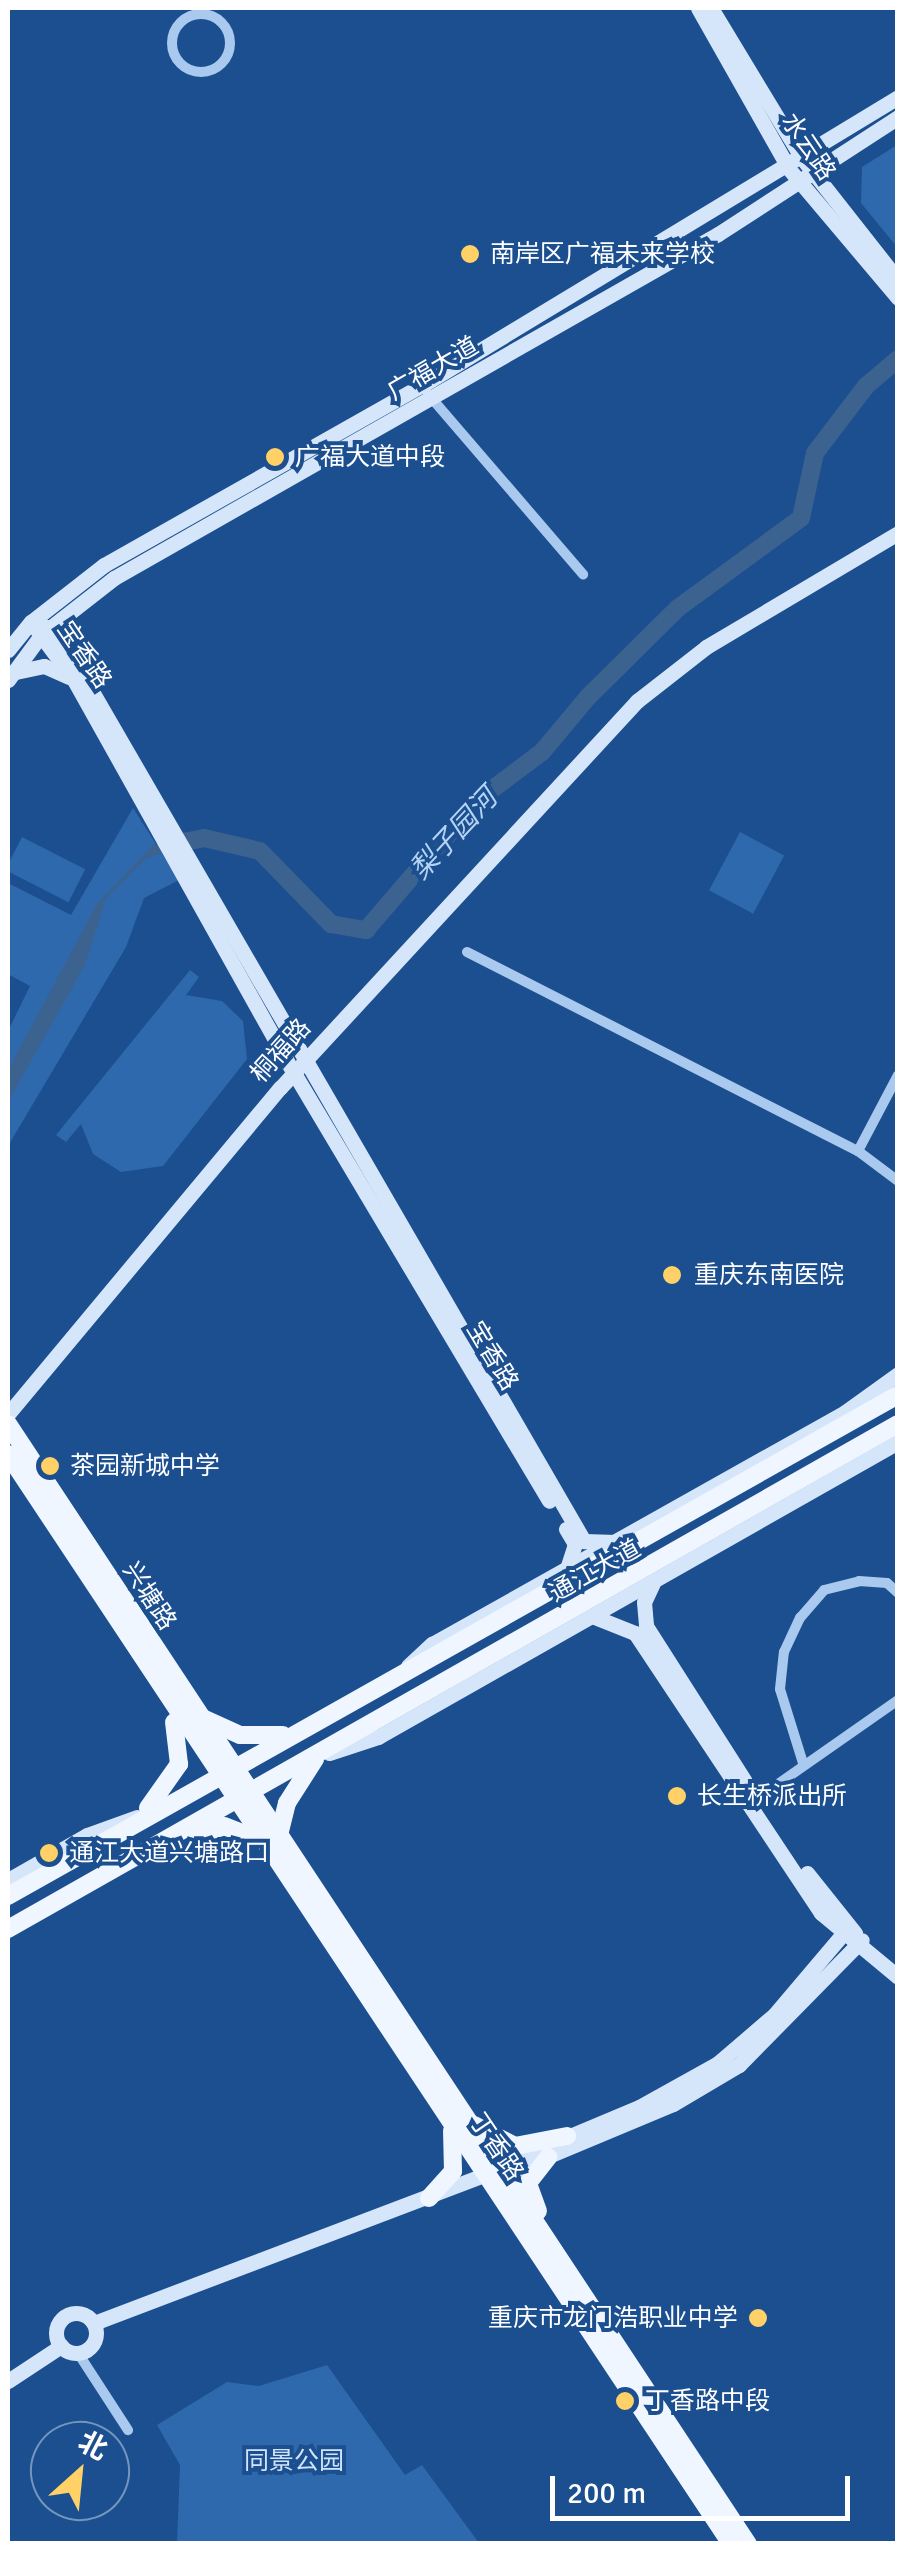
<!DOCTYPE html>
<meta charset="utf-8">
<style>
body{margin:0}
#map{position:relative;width:905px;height:2551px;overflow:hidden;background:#1b4f8f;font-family:Signika,"Noto Sans SC",sans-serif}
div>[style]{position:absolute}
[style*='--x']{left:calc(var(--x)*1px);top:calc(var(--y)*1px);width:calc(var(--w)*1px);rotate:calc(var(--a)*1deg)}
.green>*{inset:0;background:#2e69ad;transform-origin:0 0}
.water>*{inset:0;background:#3c6290}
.river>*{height:18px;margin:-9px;padding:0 9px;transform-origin:9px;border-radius:9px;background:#3c6290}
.street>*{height:10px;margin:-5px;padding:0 5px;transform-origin:5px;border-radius:5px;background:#a9c9ee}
.street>.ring{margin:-5px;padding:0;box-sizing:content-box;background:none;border:10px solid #a9c9ee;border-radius:50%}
.secondary>*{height:15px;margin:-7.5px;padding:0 7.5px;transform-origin:7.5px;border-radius:7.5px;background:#d6e6fa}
.secondary>.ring{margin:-7.5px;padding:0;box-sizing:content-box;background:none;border:15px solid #d6e6fa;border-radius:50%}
.primary>*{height:18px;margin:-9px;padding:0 9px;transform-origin:9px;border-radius:9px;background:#f0f6ff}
.dots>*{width:28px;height:28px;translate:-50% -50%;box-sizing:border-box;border:5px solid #1b4f8f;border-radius:50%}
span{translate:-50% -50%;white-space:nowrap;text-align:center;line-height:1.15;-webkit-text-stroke:8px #1b4f8f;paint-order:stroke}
.street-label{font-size:25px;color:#fff}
.poi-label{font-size:25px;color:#fff}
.left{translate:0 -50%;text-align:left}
.right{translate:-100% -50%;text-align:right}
.park-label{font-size:25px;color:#cfe3fa}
.water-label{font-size:28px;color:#b5d3f5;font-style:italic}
.frame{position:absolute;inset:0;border:10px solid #fff;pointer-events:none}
.north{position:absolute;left:30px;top:2421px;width:100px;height:100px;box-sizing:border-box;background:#1b4f8f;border:2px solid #7695bc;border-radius:50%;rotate:27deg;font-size:28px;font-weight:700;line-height:40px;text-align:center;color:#fff}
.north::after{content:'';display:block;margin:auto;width:35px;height:45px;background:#ffd166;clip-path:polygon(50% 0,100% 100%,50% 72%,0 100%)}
.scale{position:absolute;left:550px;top:2476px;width:300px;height:45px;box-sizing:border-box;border:5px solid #fff;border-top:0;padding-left:12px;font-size:30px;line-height:35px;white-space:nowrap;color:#fff;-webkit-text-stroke:8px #1b4f8f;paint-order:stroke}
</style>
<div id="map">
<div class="green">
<i style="clip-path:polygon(897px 145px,897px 247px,861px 203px,862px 167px)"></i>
<i style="clip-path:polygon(133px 808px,179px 880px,144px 898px,126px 947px,8px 1146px,8px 1031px,30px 986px,8px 974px,8px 883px,71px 915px)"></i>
<i style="left:740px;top:832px;width:50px;height:66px;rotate:28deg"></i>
<i style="left:22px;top:837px;width:71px;height:37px;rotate:27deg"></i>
<i style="clip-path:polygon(190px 970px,199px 977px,186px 995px,222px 1001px,243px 1021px,247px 1059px,163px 1166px,121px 1172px,93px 1154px,81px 1124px,66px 1142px,56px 1135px)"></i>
<i style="clip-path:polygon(327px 2365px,405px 2475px,422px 2465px,479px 2543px,177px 2543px,180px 2465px,157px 2425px,227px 2382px,259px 2386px)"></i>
</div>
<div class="water">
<i style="clip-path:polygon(155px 843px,161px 853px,145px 859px,106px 899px,84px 967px,8px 1102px,8px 1070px,97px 904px)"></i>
</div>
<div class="river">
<i style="--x:166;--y:845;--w:39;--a:-10"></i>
<i style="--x:204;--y:838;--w:57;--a:13.1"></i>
<i style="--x:260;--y:851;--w:102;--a:45.8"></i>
<i style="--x:331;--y:924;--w:36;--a:10"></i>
<i style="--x:366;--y:930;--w:172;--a:-49.3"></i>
<i style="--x:478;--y:800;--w:80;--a:-36.9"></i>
<i style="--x:542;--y:752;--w:72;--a:-50.1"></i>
<i style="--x:588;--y:697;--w:127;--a:-44.7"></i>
<i style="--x:678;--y:608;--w:152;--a:-36.2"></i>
<i style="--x:801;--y:518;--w:66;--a:-77.8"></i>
<i style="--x:815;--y:453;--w:84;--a:-52.7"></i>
<i style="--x:866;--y:386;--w:42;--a:-40.2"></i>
</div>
<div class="street">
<i class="ring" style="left:172px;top:14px;width:48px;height:48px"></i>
<i style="--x:428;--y:394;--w:238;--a:49.3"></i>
<i style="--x:467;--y:952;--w:439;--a:27"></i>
<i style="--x:858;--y:1151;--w:50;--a:36.9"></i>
<i style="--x:858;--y:1151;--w:86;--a:-62.2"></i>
<i style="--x:803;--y:1763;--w:77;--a:-107.3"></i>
<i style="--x:780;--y:1689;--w:37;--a:-84"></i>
<i style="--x:784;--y:1652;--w:38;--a:-65"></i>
<i style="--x:800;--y:1618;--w:37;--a:-49"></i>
<i style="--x:824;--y:1590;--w:36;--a:-14"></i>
<i style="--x:859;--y:1581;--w:28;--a:4"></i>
<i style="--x:887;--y:1583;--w:15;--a:42"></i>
<i style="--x:748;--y:1805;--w:183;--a:-35"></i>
<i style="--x:78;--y:2353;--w:92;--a:57"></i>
</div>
<div class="secondary">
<i style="--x:698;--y:8;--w:185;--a:60.5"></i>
<i style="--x:789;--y:169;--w:169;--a:49.8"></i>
<i style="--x:711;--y:8;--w:175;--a:58.8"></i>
<i style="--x:802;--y:158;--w:155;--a:51.8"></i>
<i style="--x:31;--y:622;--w:20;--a:18"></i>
<i style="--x:50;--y:628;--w:56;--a:55.2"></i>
<i style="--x:82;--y:674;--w:1002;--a:59.93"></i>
<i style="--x:584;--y:1541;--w:32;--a:2"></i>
<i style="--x:31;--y:622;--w:72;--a:53.4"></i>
<i style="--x:74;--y:680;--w:450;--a:60.8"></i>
<i style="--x:294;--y:1073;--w:498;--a:59.2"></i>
<i style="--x:8;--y:650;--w:36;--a:-51"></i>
<i style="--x:31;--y:622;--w:93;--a:-38"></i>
<i style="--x:104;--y:565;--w:364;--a:-29.5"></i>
<i style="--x:421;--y:386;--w:558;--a:-31.21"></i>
<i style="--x:11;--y:673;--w:34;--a:-12"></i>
<i style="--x:44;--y:666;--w:27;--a:24"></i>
<i style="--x:8;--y:680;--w:56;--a:-53.7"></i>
<i style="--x:41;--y:635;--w:93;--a:-38"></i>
<i style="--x:114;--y:578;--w:695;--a:-29.66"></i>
<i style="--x:718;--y:234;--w:215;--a:-33"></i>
<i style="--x:8;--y:1414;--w:425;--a:-50.2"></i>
<i style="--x:280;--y:1088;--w:527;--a:-47.31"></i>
<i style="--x:637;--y:701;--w:88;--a:-38"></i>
<i style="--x:706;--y:647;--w:223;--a:-30.7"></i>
<i style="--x:566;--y:1529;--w:17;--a:59"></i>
<i style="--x:575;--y:1544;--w:26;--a:108"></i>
<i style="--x:653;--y:1583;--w:21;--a:115"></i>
<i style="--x:644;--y:1602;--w:24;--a:85"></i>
<i style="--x:646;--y:1626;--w:183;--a:57.5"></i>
<i style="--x:592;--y:1616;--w:46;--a:21.6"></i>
<i style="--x:635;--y:1633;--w:336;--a:56.4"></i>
<i style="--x:821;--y:1913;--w:100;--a:39.7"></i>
<i style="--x:408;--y:1666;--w:33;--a:-43"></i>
<i style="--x:432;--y:1644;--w:474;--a:-29.3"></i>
<i style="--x:845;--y:1412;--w:65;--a:-35.6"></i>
<i style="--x:329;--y:1753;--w:52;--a:-18.1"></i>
<i style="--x:378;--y:1737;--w:598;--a:-29.57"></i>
<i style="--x:807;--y:1873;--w:77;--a:51.3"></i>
<i style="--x:8;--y:1880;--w:91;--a:-29.7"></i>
<i style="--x:87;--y:1835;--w:53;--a:-19.8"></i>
<i style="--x:491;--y:2169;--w:160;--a:-22.7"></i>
<i style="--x:639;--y:2107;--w:90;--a:-29.1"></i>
<i style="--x:718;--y:2063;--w:74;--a:-40.6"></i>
<i style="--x:774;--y:2015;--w:111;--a:-49.7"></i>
<i class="ring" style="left:56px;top:2313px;width:25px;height:25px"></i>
<i style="--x:94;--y:2323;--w:417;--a:-20.8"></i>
<i style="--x:484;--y:2175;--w:19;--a:0"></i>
<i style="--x:503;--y:2175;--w:184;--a:-22.7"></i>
<i style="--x:673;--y:2104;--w:77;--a:-30.6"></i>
<i style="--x:739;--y:2065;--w:175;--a:-45.5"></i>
<i style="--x:8;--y:2381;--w:64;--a:-33.4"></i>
</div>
<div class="primary">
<i style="--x:8;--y:1424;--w:1342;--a:56.55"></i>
<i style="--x:8;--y:1454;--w:1308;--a:56.44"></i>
<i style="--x:198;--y:1716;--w:46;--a:24.3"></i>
<i style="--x:240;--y:1735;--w:43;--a:0"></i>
<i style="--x:148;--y:1808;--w:54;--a:-54.8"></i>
<i style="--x:179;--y:1764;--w:42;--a:-96.8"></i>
<i style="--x:197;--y:1835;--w:28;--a:-18"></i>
<i style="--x:224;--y:1826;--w:34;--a:21"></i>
<i style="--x:278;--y:1839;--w:37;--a:-76"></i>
<i style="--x:287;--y:1803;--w:52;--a:-57.5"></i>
<i style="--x:8;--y:1896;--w:1021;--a:-29.38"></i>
<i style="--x:8;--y:1929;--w:1023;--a:-29.57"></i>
<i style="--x:474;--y:2125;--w:46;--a:27.1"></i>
<i style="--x:515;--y:2146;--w:53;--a:-10.9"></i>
<i style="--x:429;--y:2198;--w:36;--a:-48"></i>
<i style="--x:453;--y:2171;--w:40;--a:-91.4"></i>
<i style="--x:538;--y:2211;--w:30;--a:-110"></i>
<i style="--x:528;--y:2183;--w:33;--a:-52"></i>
</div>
<div class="dots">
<i style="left:470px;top:254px;background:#ffd166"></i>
<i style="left:275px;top:457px;background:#ffd166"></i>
<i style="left:672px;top:1275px;background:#ffd166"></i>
<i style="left:50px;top:1466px;background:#ffd166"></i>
<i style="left:677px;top:1796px;background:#ffd166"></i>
<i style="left:49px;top:1853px;background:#ffd166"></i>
<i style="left:758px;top:2318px;background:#ffd166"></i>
<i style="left:625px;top:2401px;background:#ffd166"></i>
</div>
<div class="street-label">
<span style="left:808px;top:147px;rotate:56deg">水云路</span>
<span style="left:433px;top:369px;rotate:-30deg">广福大道</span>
<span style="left:84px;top:655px;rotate:56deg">宝香路</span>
<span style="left:281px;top:1051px;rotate:-48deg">桐福路</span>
<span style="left:492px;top:1356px;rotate:59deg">宝香路</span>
<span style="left:595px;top:1571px;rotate:-29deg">通江大道</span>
<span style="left:149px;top:1596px;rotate:57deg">兴塘路</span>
<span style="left:496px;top:2147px;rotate:56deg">丁香路</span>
</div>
<div class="poi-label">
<span class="left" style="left:490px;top:254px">南岸区广福未来学校</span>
<span class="left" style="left:295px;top:457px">广福大道中段</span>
<span class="left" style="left:694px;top:1275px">重庆东南医院</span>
<span class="left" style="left:70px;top:1466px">茶园新城中学</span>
<span class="left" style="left:697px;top:1796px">长生桥派出所</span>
<span class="left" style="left:69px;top:1853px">通江大道兴塘路口</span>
<span class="right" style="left:738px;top:2318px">重庆市龙门浩职业中学</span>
<span class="left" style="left:645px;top:2401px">丁香路中段</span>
</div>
<div class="park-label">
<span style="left:294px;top:2461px">同景公园</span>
</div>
<div class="water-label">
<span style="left:454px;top:834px;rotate:-47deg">梨子园河</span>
</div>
<div class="frame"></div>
<div class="north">北</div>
<div class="scale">200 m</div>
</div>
